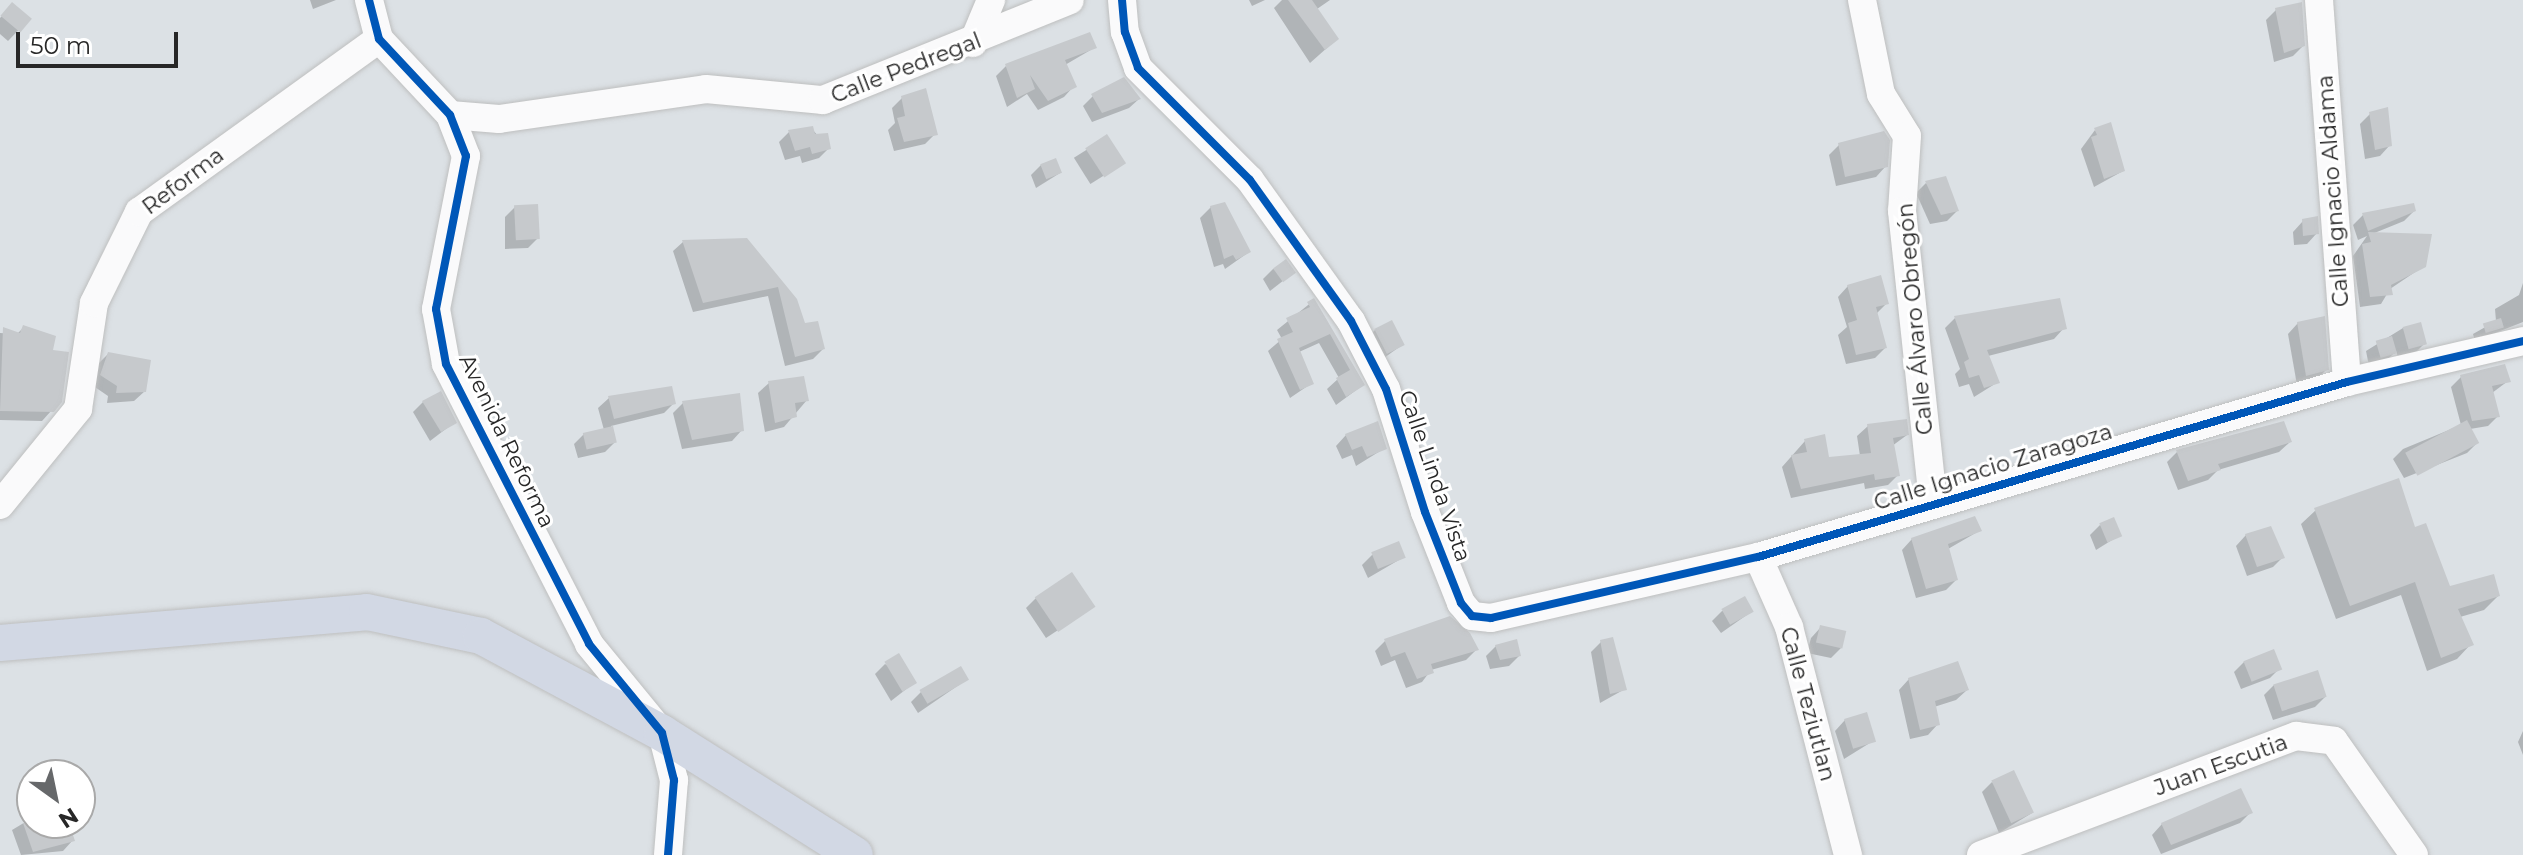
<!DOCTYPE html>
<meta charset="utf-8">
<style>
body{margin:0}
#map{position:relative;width:2523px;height:855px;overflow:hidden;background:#dce1e5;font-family:Montserrat,sans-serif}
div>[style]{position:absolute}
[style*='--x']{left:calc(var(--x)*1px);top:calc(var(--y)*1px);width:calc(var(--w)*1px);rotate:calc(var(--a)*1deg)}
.shadow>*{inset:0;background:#0003;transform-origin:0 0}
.building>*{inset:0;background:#c6c9cc;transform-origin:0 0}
.roads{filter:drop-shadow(0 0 2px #bebfbf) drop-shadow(0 0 2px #bebfbf)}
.minor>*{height:28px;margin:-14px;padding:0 14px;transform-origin:14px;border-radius:14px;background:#fafafb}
.major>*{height:36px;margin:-18px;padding:0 18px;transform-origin:18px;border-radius:18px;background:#d2d8e4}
.cycleway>*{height:8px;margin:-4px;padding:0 4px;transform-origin:4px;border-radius:4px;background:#0057b8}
span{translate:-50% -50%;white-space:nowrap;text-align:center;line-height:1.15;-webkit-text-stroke:6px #fff;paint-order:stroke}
.street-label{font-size:22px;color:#272727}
.north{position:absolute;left:16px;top:759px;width:80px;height:80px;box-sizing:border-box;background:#fff;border:2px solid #a9a9a9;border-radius:50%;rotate:147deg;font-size:22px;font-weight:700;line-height:32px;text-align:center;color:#272727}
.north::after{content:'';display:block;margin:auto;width:28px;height:36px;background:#66686a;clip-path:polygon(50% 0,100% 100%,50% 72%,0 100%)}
.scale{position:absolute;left:16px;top:32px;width:162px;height:36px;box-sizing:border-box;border:4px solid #272727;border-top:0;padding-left:10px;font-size:24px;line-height:28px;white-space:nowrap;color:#272727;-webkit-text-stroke:6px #fff;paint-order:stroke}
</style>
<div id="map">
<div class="shadow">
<i style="clip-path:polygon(310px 0,336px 0,313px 9px)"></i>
<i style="clip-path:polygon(1249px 0,1265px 0,1252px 6px)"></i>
<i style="clip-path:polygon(1282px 0,1330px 0,1317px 9px,1337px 39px,1310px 63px,1274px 8px)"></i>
<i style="clip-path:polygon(13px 5px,29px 19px,8px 41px,0 34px,0 18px)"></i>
<i style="clip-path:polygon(2276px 10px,2303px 46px,2293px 56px,2274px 62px,2266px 20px)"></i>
<i style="clip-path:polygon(1094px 48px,1065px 65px,1074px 86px,1064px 97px,1038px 110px,1027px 94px,1007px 107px,996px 76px,1006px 66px)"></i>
<i style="clip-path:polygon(1093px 96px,1139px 99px,1129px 108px,1092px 122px,1083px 106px)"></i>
<i style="clip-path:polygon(902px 98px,935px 134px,925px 144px,894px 151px,888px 130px,895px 123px,892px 108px)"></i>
<i style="clip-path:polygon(2370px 114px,2390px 145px,2380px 156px,2365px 159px,2360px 124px)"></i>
<i style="clip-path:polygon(811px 128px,829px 148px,819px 158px,802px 163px,800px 156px,785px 160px,779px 142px,789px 132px)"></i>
<i style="clip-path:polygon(2095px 130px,2123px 171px,2094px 187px,2081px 149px)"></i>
<i style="left:1107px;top:137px;width:31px;height:39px;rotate:58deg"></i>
<i style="clip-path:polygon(1839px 145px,1886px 166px,1876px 177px,1836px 186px,1829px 155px)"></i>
<i style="clip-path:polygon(1041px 165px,1060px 173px,1036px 188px,1031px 175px)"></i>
<i style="clip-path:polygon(1926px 183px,1957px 211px,1947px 221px,1930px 224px,1916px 193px)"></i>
<i style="clip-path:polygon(515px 207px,538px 238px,528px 248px,505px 249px,505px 217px)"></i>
<i style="clip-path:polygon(1211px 207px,1249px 252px,1225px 269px,1223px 264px,1214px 267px,1200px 218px)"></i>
<i style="clip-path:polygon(2414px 211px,2404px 221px,2372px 234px,2424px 266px,2390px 289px,2381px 304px,2360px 307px,2353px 256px,2367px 236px,2358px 240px,2353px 225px,2363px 215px)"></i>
<i style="clip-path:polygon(2303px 221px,2317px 233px,2307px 244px,2294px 245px,2293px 232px)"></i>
<i style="clip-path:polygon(746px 240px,796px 300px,803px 325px,823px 349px,813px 359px,785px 366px,768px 296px,693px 312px,673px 251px,683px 242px)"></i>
<i style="clip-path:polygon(1273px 269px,1293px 273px,1270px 291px,1263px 279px)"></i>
<i style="clip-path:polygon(2523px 283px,2523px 322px,2475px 341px,2473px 334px,2496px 321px,2495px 309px,2519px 295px)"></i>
<i style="clip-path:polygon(1848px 286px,1887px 303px,1876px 314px,1885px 348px,1875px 358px,1846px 364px,1838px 335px,1847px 327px,1838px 297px)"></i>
<i style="clip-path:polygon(1313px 301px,1363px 385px,1336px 405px,1327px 389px,1339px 378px,1319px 343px,1299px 352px,1312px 383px,1290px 398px,1268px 351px,1282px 339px,1277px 330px)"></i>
<i style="clip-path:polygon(1955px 318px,2064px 328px,2054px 339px,1988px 356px,1998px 382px,1974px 397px,1969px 384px,1959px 387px,1955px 374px,1960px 369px,1945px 328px)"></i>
<i style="clip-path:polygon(2298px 323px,2327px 369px,2317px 379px,2297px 385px,2288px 334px)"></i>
<i style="clip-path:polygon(24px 327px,52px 410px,42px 421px,0 420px,0 333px,17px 334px)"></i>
<i style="clip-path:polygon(2403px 328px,2424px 344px,2414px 354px,2398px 357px,2396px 351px,2385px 362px,2369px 366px,2366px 351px)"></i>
<i style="clip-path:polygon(1375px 330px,1402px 345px,1377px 363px,1365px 340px)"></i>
<i style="clip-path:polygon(108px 354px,145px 391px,134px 401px,107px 403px,108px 396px,92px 385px,98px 364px)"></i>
<i style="clip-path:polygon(2461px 377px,2508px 381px,2492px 393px,2498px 416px,2488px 426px,2470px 429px,2477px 443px,2467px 453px,2404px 478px,2393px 459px,2403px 449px,2461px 425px,2451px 387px)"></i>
<i style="clip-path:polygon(769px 383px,807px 400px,784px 427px,765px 432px,758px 393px)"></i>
<i style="clip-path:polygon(671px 389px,674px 403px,664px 413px,611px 426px,615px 442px,605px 452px,578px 458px,574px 444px,584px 434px,604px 430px,598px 408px,609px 398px)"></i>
<i style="clip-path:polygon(423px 402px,455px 422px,430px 441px,413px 412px)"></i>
<i style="clip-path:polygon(683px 403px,742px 430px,732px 441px,682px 449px,673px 413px)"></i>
<i style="clip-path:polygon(1868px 426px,1907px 435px,1892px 446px,1898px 475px,1888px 485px,1865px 489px,1864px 483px,1791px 498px,1782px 467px,1805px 441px,1828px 459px,1860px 456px,1857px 436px)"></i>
<i style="clip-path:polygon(1346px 435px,1385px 448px,1356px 466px,1352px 455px,1342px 459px,1336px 446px)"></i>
<i style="clip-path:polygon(2290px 442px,2279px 452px,2218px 470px,2208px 480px,2178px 490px,2167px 462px,2177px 452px)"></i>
<i style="clip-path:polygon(2316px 510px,2414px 529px,2449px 588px,2498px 596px,2484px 610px,2460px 617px,2471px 644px,2457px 659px,2427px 671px,2401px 595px,2336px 619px,2301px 524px)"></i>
<i style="clip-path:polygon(2100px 525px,2120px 535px,2096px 550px,2090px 535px)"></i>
<i style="clip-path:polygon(1979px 531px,1948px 549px,1956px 580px,1946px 590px,1916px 598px,1902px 550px,1912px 539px)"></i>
<i style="clip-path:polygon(2246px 535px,2283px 557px,2273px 567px,2247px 576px,2236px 546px)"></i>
<i style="clip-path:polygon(1372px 555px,1404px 557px,1368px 578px,1362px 565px)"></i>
<i style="clip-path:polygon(1036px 598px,1093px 607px,1046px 638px,1026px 608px)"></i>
<i style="clip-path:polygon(1722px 611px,1751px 612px,1721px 633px,1712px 621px)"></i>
<i style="clip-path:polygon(1821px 627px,1841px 648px,1831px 658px,1807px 653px,1811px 638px)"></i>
<i style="clip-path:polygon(1385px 641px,1476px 650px,1466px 660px,1431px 670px,1422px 682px,1406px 688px,1395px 660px,1381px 666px,1375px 651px)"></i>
<i style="clip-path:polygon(1601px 642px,1625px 689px,1600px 703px,1591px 652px)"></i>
<i style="clip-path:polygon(1496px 646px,1519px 656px,1509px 666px,1490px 669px,1486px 656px)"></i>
<i style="clip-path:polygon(2244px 662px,2280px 668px,2270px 678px,2241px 689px,2234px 672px)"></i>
<i style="clip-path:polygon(885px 664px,914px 683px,891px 701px,875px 674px)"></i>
<i style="clip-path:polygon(1909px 679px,1967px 690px,1956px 700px,1934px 707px,1938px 724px,1928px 735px,1910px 739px,1899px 690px)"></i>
<i style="clip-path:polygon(966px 680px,918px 713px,911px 702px,921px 692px)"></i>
<i style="clip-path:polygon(2274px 685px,2325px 697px,2315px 707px,2273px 720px,2264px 695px)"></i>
<i style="clip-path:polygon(1845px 720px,1873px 741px,1844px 759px,1835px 731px)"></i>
<i style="clip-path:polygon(2523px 731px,2523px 755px,2518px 742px)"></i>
<i style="clip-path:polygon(1992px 782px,2032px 813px,1999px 833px,1982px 792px)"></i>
<i style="clip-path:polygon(2250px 813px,2240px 823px,2161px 854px,2152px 835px,2162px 824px)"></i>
<i style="clip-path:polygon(32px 818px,32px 823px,67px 823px,73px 840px,63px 851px,21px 855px,12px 830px)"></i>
</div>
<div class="building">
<i style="clip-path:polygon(1288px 0,1312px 0,1339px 39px,1325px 50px)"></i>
<i style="left:12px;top:2px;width:26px;height:18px;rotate:40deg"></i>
<i style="clip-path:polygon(2302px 2px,2305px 46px,2284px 53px,2275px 8px)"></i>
<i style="clip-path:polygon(1090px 32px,1097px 48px,1065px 60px,1077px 87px,1048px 101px,1030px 75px,1035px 89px,1017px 98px,1005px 64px)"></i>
<i style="clip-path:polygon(1124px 77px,1141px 99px,1102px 113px,1091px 94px)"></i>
<i style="clip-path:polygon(926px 88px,938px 135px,904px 142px,897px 118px,905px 116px,901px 96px)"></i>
<i style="clip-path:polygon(2388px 107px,2392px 146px,2375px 150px,2369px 112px)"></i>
<i style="clip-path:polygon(2111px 122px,2125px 171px,2104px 179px,2091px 137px,2097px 135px,2094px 128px)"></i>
<i style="clip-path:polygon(813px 126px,815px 134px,828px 133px,831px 149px,812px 154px,810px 147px,795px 151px,788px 130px)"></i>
<i style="clip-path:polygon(1884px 131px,1890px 140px,1888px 167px,1845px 177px,1838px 143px)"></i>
<i style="left:1107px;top:134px;width:35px;height:26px;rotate:57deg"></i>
<i style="left:1056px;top:158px;width:16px;height:17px;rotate:68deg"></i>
<i style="clip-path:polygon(1946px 176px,1959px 211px,1941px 215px,1925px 181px)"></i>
<i style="clip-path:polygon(1225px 202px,1251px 252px,1236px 260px,1233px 255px,1224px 259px,1210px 206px)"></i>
<i style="clip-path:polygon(2414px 203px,2416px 211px,2368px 231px,2362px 213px)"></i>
<i style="left:538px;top:204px;width:35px;height:24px;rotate:87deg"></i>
<i style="clip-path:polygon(2318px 216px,2319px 234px,2303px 236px,2302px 219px)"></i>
<i style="clip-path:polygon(2368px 232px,2432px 234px,2426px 267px,2391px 285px,2393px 295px,2370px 297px,2362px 244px,2371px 242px)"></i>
<i style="clip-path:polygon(747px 238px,797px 299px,805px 323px,818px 321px,825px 349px,795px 357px,778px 287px,703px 303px,682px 240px)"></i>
<i style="left:1286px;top:259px;width:17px;height:16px;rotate:54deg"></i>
<i style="clip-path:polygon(1881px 275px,1889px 304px,1876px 307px,1887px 348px,1856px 355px,1848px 323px,1857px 320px,1847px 285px)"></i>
<i style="clip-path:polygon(1314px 298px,1365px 385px,1346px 397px,1336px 378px,1350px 370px,1330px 334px,1299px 348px,1314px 384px,1300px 390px,1277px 339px,1293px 332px,1286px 318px,1310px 307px,1307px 302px)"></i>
<i style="clip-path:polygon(2060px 298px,2067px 329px,1987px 350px,2000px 383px,1984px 388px,1979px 375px,1969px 378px,1964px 362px,1969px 359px,1954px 316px)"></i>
<i style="clip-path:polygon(2325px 316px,2329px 370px,2306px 376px,2297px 322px)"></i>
<i style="left:2501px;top:318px;width:10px;height:19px;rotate:73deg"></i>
<i style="left:1392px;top:320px;width:28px;height:20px;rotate:63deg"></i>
<i style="left:2421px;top:322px;width:23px;height:19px;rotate:75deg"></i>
<i style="clip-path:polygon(23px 325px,56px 336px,53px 350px,69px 352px,62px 402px,54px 412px,0 411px,3px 327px,20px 333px)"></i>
<i style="left:2392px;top:336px;width:18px;height:17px;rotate:74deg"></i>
<i style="clip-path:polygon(108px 352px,151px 360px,146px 392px,116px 393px,117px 386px,100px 375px)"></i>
<i style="clip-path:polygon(2505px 364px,2511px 382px,2492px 386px,2500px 417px,2472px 421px,2460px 375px)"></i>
<i style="clip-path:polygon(804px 376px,809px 401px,795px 403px,797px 417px,775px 423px,768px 381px)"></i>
<i style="clip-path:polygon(672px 386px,676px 404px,614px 419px,608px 396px)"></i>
<i style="clip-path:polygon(441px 391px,457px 423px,441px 432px,422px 401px)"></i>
<i style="clip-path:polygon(740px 393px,744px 431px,692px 440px,682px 401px)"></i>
<i style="clip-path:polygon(1907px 419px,1909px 435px,1893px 438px,1900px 476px,1875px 480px,1874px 474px,1801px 489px,1791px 455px,1807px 452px,1804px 439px,1825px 434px,1829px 457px,1871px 453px,1867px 424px)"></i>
<i style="left:2467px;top:420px;width:26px;height:70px;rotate:62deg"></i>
<i style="clip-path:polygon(1378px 421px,1387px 449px,1367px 457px,1362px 446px,1352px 450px,1345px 434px)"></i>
<i style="clip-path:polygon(2284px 421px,2292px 442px,2218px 464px,2221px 470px,2188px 481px,2176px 450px)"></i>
<i style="left:613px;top:426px;width:17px;height:31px;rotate:77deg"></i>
<i style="clip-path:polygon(2399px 478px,2415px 527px,2426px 523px,2450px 586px,2494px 574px,2500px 596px,2458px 609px,2474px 645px,2441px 658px,2415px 582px,2350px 606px,2314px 508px)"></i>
<i style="clip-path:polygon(1975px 516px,1982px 531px,1948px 544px,1958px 580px,1926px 589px,1911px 538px)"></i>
<i style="left:2114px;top:517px;width:21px;height:16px;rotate:67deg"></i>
<i style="clip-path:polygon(2271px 526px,2285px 558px,2257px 567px,2245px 534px)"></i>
<i style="left:1399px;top:541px;width:18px;height:30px;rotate:68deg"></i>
<i style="left:1072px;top:572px;width:42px;height:45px;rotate:56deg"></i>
<i style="left:1745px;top:596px;width:18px;height:27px;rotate:61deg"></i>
<i style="clip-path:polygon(1450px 616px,1470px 633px,1479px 650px,1431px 664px,1434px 673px,1417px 679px,1405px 652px,1391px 657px,1384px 639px)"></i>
<i style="left:1820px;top:625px;width:27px;height:18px;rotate:13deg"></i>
<i style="clip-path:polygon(1613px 637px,1627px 690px,1610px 694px,1600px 640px)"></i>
<i style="clip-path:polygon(1517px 639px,1521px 656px,1500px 660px,1495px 645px)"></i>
<i style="left:2274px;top:649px;width:22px;height:33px;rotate:68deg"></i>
<i style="left:899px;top:653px;width:35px;height:17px;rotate:59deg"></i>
<i style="clip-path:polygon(1958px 661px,1969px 690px,1935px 701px,1940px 725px,1920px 730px,1908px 678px)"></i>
<i style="left:961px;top:666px;width:16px;height:48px;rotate:60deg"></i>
<i style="left:2318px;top:670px;width:28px;height:47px;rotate:72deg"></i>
<i style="left:1867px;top:712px;width:31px;height:24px;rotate:73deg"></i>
<i style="left:2014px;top:770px;width:47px;height:25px;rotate:65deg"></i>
<i style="clip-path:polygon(2241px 788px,2253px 813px,2171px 845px,2161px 823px)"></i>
<i style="clip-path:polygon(23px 823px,69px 823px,75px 841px,33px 852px)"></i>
</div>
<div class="roads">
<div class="minor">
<i style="--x:369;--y:0;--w:40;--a:75.6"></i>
<i style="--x:379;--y:39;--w:104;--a:46.9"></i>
<i style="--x:450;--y:115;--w:44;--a:68.7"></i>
<i style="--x:466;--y:156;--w:156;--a:101.1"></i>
<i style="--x:436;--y:309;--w:56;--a:79.7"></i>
<i style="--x:446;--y:364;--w:314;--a:62.9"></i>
<i style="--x:589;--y:644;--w:115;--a:50.6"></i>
<i style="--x:662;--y:733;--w:49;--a:75.7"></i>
<i style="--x:674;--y:780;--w:75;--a:94.6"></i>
<i style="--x:1122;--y:0;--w:32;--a:85"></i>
<i style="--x:1125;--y:32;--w:38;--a:70"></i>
<i style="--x:1138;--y:68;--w:158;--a:45"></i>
<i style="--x:1250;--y:180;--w:173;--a:54.4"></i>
<i style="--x:1351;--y:321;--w:76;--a:62.8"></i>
<i style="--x:1386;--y:389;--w:129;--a:72.4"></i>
<i style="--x:1425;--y:512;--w:98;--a:68.4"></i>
<i style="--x:1461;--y:603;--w:17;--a:50"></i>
<i style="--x:1472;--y:616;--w:19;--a:6"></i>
<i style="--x:1491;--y:618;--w:274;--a:-12.9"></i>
<i style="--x:1758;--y:557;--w:614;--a:-16.55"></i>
<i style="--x:2347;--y:382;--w:181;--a:-13.1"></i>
<i style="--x:1862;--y:0;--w:96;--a:78.6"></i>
<i style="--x:1881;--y:94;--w:49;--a:58.2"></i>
<i style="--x:1907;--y:136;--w:75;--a:93.8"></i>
<i style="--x:1902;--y:211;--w:294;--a:83.9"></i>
<i style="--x:2319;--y:0;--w:383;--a:85.8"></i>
<i style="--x:973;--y:43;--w:47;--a:-67.3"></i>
<i style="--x:450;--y:115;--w:49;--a:4.7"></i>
<i style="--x:499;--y:119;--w:209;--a:-8.2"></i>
<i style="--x:706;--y:89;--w:118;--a:5.4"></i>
<i style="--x:823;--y:100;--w:266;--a:-22"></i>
<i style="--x:0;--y:505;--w:124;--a:-50.9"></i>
<i style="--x:78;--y:409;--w:107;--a:-81.4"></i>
<i style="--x:94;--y:303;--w:102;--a:-63.7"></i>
<i style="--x:139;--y:212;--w:296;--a:-35.8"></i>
<i style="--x:1758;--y:557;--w:77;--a:66.1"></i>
<i style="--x:1789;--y:627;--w:236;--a:75.5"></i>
<i style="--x:1981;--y:855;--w:337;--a:-20.7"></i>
<i style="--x:2296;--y:736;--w:38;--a:7"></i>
<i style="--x:2334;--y:741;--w:139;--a:54.9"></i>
</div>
<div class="major">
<i style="--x:0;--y:643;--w:368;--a:-4.8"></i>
<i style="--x:367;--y:612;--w:116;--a:11.9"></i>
<i style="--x:481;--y:636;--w:205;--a:28.2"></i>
<i style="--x:662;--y:733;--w:228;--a:32.3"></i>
</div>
</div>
<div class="cycleway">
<i style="--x:369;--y:0;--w:40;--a:75.6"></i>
<i style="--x:379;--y:39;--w:104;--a:46.9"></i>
<i style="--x:450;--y:115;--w:44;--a:68.7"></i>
<i style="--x:466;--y:156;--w:156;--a:101.1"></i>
<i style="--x:436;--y:309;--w:56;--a:79.7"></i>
<i style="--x:446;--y:364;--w:314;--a:62.9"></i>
<i style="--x:589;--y:644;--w:115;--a:50.6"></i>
<i style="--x:662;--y:733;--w:49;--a:75.7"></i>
<i style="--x:674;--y:780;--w:75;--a:94.6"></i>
<i style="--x:1122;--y:0;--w:32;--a:85"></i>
<i style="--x:1125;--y:32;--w:38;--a:70"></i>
<i style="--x:1138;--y:68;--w:158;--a:45"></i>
<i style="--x:1250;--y:180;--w:173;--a:54.4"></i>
<i style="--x:1351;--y:321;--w:76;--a:62.8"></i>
<i style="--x:1386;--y:389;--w:129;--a:72.4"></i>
<i style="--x:1425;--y:512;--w:98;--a:68.4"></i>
<i style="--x:1461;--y:603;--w:17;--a:50"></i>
<i style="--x:1472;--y:616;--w:19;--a:6"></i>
<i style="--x:1491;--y:618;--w:274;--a:-12.9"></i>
<i style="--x:1758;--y:557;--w:614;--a:-16.55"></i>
<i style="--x:2347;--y:382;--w:181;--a:-13.1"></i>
</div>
<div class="street-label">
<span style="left:906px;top:68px;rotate:-21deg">Calle Pedregal</span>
<span style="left:183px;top:181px;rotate:-37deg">Reforma</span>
<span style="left:2333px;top:191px;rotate:-94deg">Calle Ignacio Aldama</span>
<span style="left:1915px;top:319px;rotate:-95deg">Calle Álvaro Obregón</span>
<span style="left:507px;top:441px;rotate:64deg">Avenida Reforma</span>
<span style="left:1993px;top:467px;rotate:-17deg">Calle Ignacio Zaragoza</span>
<span style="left:1435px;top:476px;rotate:71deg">Calle Linda Vista</span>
<span style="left:1808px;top:704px;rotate:75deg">Calle Teziutlan</span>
<span style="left:2221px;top:765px;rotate:-20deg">Juan Escutia</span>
</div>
<div class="north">N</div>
<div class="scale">50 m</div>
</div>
